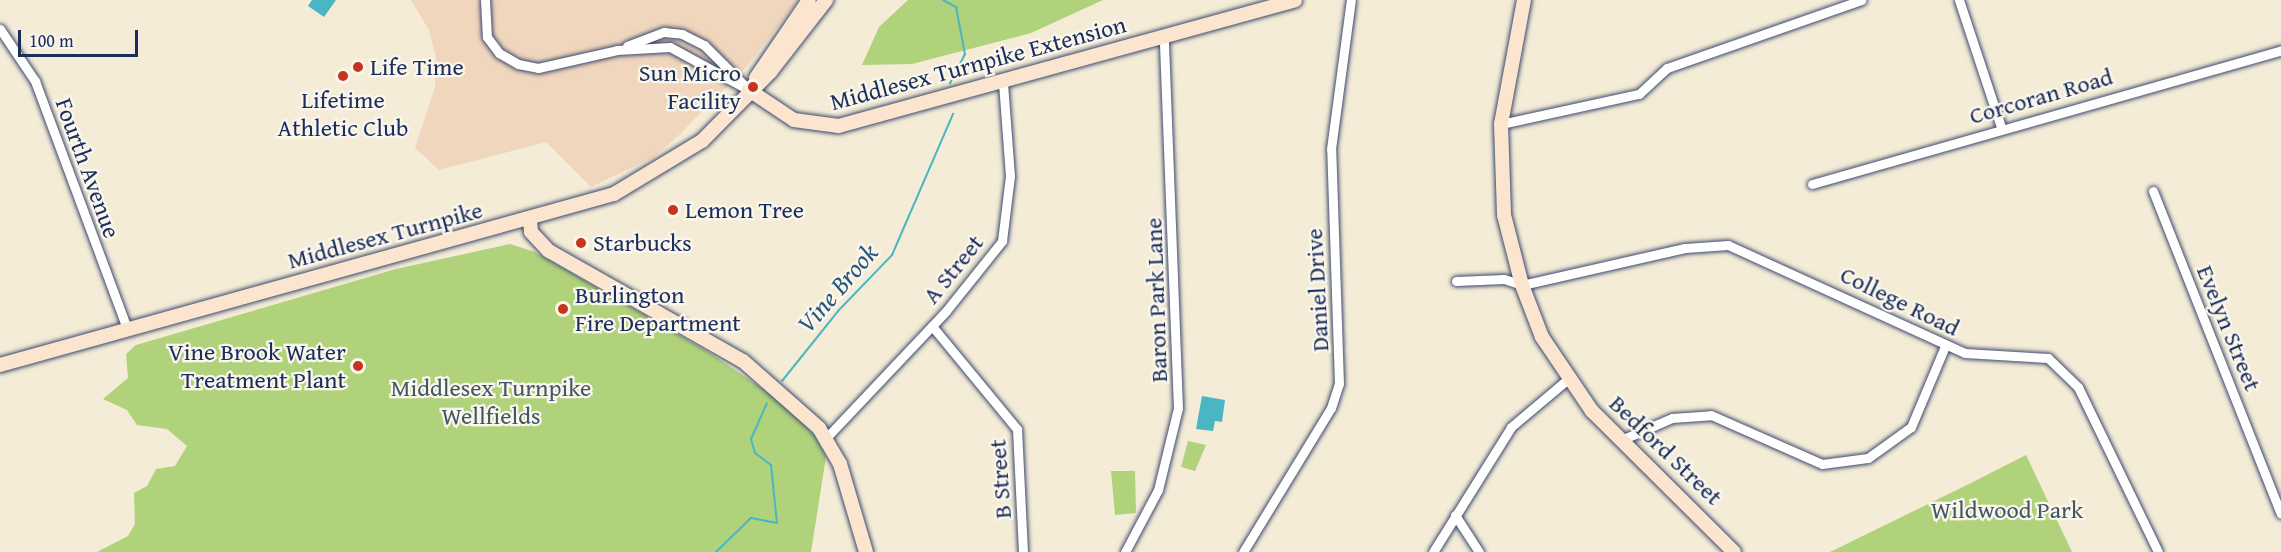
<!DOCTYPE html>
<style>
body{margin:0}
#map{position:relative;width:2281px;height:552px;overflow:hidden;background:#f4ecd6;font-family:"Gentium Book Plus",serif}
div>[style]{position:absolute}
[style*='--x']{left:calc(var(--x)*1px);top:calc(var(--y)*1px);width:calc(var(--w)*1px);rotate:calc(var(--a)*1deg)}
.built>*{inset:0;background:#f0d6bc}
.green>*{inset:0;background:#b0d27b}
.water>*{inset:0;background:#49b7c3}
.stream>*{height:2px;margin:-1px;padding:0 1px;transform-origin:1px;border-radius:1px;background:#49b7c3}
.roads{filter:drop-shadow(0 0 2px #3c4b70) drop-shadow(0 0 2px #3c4b70)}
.street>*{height:9px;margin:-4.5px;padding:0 4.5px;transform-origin:4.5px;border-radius:4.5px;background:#fff}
.secondary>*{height:14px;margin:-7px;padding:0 7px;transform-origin:7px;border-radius:7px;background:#fce5cf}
.dots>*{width:16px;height:16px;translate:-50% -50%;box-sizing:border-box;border:3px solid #fbf7ec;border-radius:50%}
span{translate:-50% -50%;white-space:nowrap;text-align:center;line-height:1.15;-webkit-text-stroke:4.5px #fbf7ec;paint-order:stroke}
.street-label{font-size:24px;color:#1b2f5e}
.poi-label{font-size:24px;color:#1b2f5e}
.left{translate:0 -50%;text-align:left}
.right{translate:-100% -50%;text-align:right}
.park-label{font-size:24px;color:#405865}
.water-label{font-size:26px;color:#29587c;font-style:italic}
.scale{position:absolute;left:18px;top:30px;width:120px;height:27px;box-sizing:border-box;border:3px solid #1b2f5e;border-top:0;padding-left:8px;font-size:18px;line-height:21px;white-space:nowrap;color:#1b2f5e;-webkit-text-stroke:4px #fbf7ec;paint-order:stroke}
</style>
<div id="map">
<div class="built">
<i style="clip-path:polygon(411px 0,798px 0,749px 64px,679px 135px,654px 157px,591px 187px,546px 142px,439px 170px,415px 148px,435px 87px,436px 57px,429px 30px)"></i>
</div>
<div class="green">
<i style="clip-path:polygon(908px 0,1103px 0,1031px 33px,912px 64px,862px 65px,879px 27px)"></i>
<i style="clip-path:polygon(510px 244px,535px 252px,710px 353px,779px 400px,815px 436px,826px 457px,811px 552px,97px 552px,128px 536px,135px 524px,134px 493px,147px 486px,156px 469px,175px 466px,187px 446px,167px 429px,137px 425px,127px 410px,103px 399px,128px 378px,126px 354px,136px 345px,396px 269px)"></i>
<i style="clip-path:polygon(1188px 441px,1206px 445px,1195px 471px,1181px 467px)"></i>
<i style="clip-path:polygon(2026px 455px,2072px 552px,1830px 552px,1969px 484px)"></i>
<i style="clip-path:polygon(1111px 471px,1135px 471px,1136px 513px,1115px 515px)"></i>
</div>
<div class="water">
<i style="clip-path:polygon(312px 0,336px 0,324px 17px,308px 6px)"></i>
<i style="clip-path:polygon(1202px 396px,1225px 400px,1222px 422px,1215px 421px,1213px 431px,1196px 429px)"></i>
</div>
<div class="stream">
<i style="--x:943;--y:0;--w:15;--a:28"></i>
<i style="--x:956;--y:7;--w:48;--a:79.2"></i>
<i style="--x:965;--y:54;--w:33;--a:117"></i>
<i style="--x:782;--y:381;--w:90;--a:-51.3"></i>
<i style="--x:838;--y:311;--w:78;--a:-46"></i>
<i style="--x:892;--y:255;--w:154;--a:-66.6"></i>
<i style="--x:716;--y:552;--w:49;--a:-44.2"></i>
<i style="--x:751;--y:518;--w:26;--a:11"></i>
<i style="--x:777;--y:523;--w:58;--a:-95.9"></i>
<i style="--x:771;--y:465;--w:20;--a:-143"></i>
<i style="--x:755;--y:453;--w:15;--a:-106"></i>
<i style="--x:751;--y:439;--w:39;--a:-66"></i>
</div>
<div class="roads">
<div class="street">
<i style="--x:485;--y:0;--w:37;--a:87"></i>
<i style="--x:487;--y:37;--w:20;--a:53"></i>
<i style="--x:499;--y:53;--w:22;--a:30"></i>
<i style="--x:518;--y:64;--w:20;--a:11"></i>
<i style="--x:538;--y:68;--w:81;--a:-12.8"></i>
<i style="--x:617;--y:50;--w:53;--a:-3.2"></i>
<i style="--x:670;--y:47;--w:90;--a:28.6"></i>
<i style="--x:1959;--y:0;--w:134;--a:71.7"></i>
<i style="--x:0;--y:29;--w:63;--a:56.1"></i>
<i style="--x:35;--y:81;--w:264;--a:69.6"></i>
<i style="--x:627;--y:46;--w:40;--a:-21"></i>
<i style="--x:664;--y:32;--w:18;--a:6"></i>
<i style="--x:682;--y:34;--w:25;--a:27"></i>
<i style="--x:704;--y:45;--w:64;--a:45"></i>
<i style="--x:1501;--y:124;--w:141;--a:-12.3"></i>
<i style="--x:1639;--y:94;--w:38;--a:-43"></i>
<i style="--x:1667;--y:68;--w:206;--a:-19.3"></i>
<i style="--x:1812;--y:184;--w:488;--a:-15.9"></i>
<i style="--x:2153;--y:191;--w:347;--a:68.4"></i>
<i style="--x:1456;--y:281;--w:48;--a:-2.4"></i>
<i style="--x:1504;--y:279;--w:19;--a:18"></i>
<i style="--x:1522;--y:285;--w:167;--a:-12.8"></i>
<i style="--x:1685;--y:248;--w:43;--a:-4"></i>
<i style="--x:1728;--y:245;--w:260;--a:24.5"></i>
<i style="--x:1965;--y:353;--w:83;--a:3.4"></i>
<i style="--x:2048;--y:358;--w:42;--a:44"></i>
<i style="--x:2078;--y:387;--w:183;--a:64.1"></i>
<i style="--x:932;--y:326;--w:134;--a:50.5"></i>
<i style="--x:1017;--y:429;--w:123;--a:87.2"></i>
<i style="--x:826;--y:438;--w:175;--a:-46.6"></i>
<i style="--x:946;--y:311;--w:90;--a:-51.3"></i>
<i style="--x:1002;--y:241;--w:65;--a:-83"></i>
<i style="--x:1010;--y:176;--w:93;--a:-94.3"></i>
<i style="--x:1619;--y:441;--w:58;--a:-23.5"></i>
<i style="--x:1672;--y:418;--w:39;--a:-4"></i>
<i style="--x:1711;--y:415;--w:121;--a:23.8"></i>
<i style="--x:1822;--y:464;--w:46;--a:-7.4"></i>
<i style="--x:1868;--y:458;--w:53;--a:-35.8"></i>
<i style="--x:1911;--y:427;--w:88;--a:-67.2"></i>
<i style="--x:1455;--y:515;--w:44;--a:57"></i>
<i style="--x:1125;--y:552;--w:70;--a:-62"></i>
<i style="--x:1158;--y:490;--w:84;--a:-76.3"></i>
<i style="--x:1178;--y:408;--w:371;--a:-92.2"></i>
<i style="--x:1243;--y:552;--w:169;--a:-58.6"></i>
<i style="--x:1331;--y:408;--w:25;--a:-72"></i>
<i style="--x:1339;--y:384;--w:235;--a:-91.9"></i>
<i style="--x:1331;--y:149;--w:150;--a:-82.4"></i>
<i style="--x:1433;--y:552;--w:147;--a:-58"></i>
<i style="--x:1511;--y:427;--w:75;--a:-40.1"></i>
</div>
<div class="secondary">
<i style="--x:1524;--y:0;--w:126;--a:100.5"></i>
<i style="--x:1501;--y:124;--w:91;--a:88.1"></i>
<i style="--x:1504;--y:215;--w:72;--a:75.6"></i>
<i style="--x:1522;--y:285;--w:56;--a:69"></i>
<i style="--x:1542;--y:337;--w:89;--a:56"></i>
<i style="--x:1592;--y:411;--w:200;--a:44.8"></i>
<i style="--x:756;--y:78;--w:94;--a:-55.8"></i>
<i style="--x:749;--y:90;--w:54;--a:33.7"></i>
<i style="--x:794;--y:120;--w:45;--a:7.6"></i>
<i style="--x:839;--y:126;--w:473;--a:-15.4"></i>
<i style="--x:530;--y:220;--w:12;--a:85"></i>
<i style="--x:531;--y:232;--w:26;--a:47"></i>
<i style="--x:549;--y:251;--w:223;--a:29.6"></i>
<i style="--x:743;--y:361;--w:101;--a:41.4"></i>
<i style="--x:819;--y:428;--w:42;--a:59.7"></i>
<i style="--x:840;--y:464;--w:92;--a:73.5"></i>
<i style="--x:0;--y:365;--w:637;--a:-15.56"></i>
<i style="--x:614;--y:194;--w:103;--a:-31.1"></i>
<i style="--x:702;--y:141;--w:98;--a:-45.4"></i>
<i style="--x:771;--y:71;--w:90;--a:-52.2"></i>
</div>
</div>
<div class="dots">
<i style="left:358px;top:67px;background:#c8321e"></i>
<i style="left:343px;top:76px;background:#c8321e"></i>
<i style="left:753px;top:87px;background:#c8321e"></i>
<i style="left:673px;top:210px;background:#c8321e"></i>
<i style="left:581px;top:243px;background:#c8321e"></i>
<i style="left:563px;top:309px;background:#c8321e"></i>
<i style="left:358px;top:366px;background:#c8321e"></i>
</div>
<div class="street-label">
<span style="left:978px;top:63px;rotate:-15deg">Middlesex Turnpike Extension</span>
<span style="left:2041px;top:96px;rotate:-16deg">Corcoran Road</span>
<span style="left:88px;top:168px;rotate:70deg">Fourth Avenue</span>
<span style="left:385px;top:235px;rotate:-15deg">Middlesex Turnpike</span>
<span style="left:953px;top:269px;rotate:-51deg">A Street</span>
<span style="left:1317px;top:290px;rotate:-93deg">Daniel Drive</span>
<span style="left:1156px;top:300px;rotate:-92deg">Baron Park Lane</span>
<span style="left:1900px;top:301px;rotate:26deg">College Road</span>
<span style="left:2229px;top:328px;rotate:68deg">Evelyn Street</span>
<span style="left:1666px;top:450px;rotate:44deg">Bedford Street</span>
<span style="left:1000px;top:479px;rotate:-94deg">B Street</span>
</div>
<div class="poi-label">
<span class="left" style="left:370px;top:67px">Life Time</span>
<span class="right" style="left:741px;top:87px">Sun Micro<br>Facility</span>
<span style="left:343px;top:114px">Lifetime<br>Athletic Club</span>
<span class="left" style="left:685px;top:210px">Lemon Tree</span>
<span class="left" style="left:593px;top:243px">Starbucks</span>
<span class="left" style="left:575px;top:309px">Burlington<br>Fire Department</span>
<span class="right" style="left:346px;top:366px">Vine Brook Water<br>Treatment Plant</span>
</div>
<div class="park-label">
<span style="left:491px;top:402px">Middlesex Turnpike<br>Wellfields</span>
<span style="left:2007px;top:510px">Wildwood Park</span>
</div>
<div class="water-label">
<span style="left:837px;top:288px;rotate:-49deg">Vine Brook</span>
</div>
<div class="scale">100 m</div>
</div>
